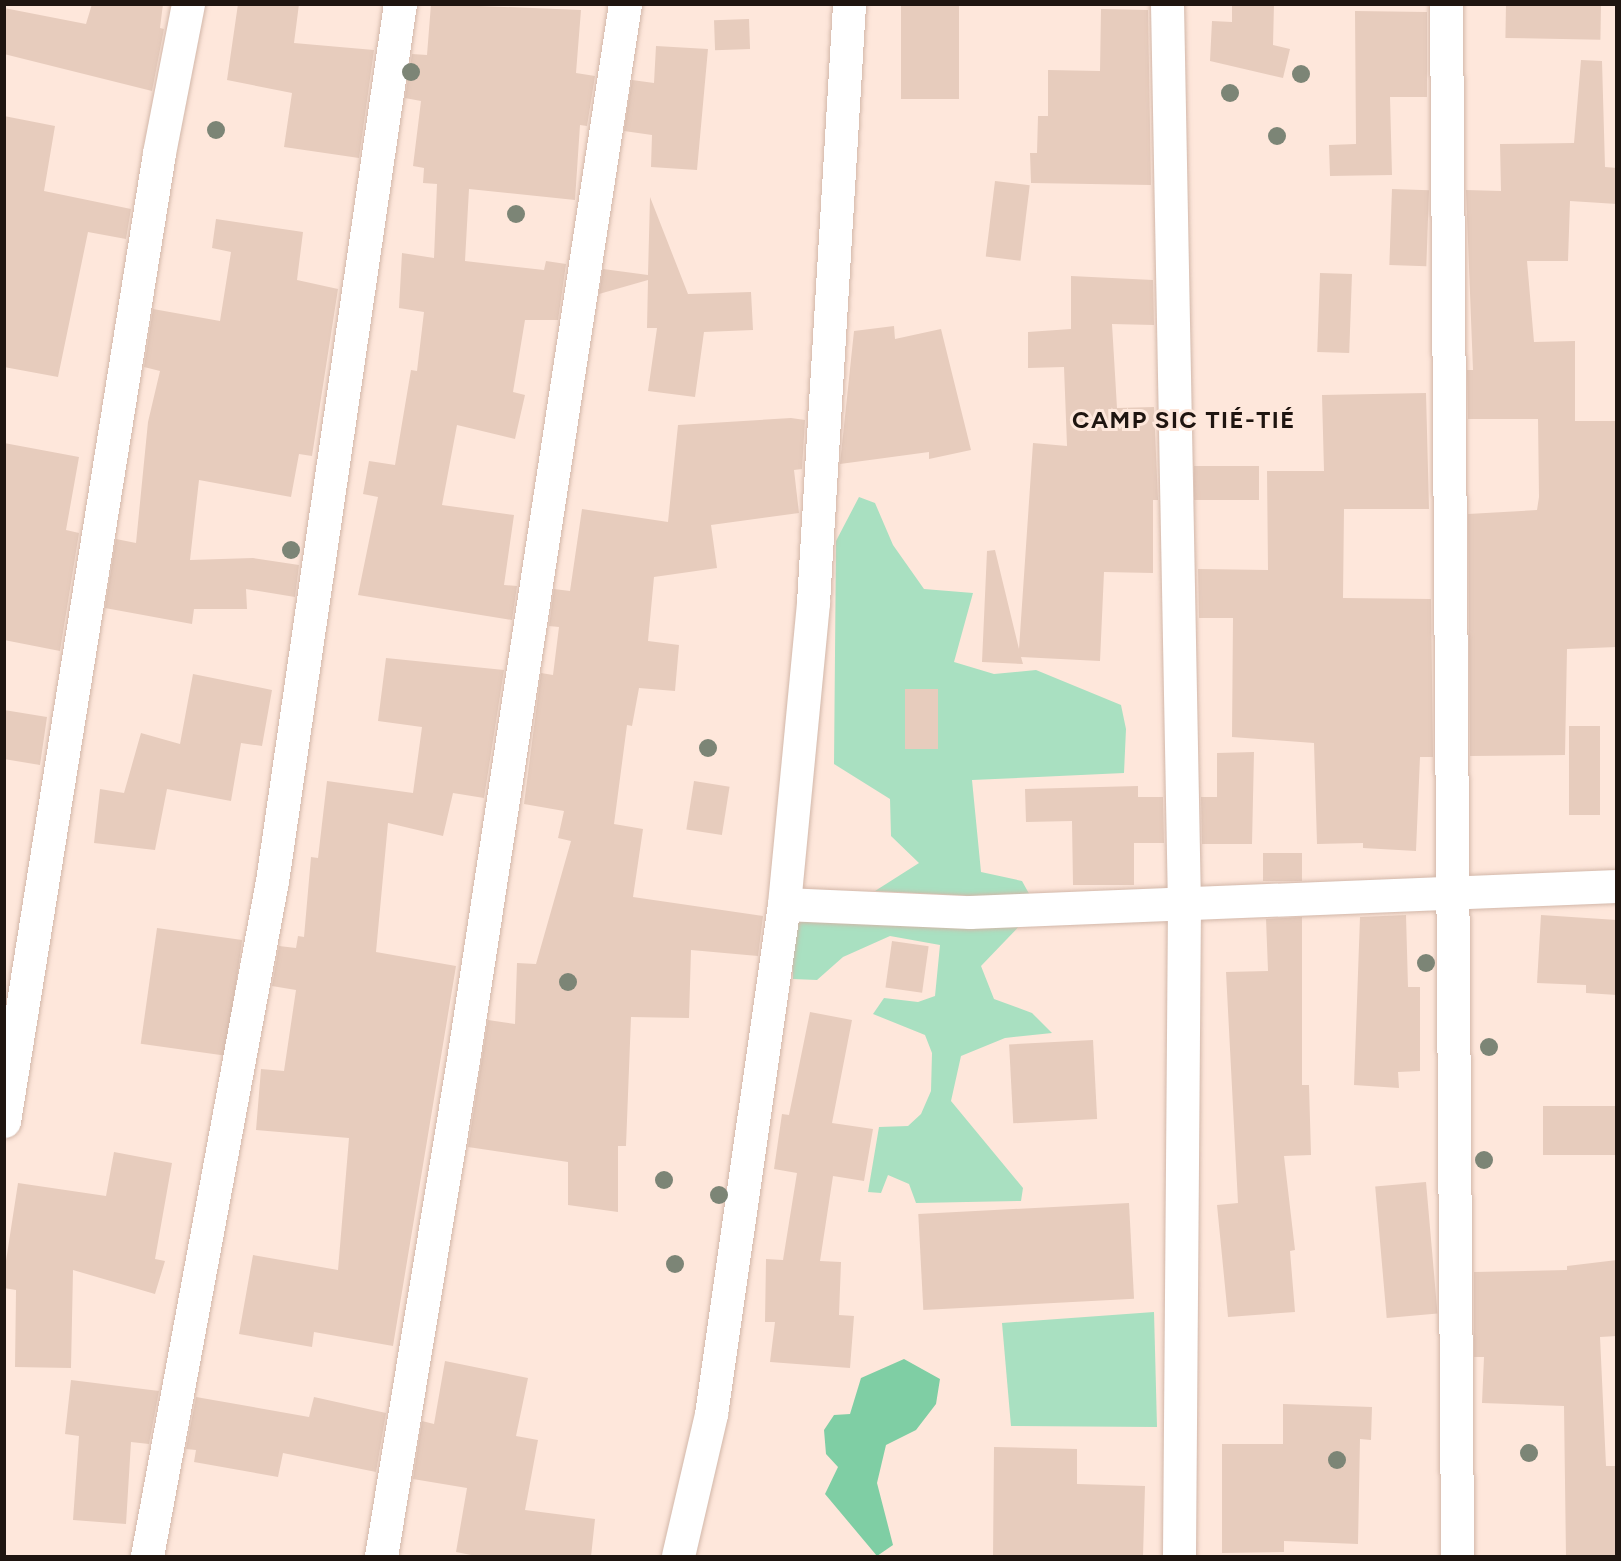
<!DOCTYPE html>
<meta charset="utf-8">
<style>
body{margin:0}
#map{position:relative;width:1621px;height:1561px;overflow:hidden;background:#fee7db;font-family:Figtree,sans-serif}
div>[style]{position:absolute}
[style*='--x']{left:calc(var(--x)*1px);top:calc(var(--y)*1px);width:calc(var(--w)*1px);rotate:calc(var(--a)*1deg)}
.green>*{inset:0;background:#a9e0c1}
.forest>*{inset:0;background:#7fcea4}
.building>*{inset:0;background:#e7ccbd;transform-origin:0 0}
.roads{filter:drop-shadow(0 0 2px #d2b7a9) drop-shadow(0 0 2px #d2b7a9)}
.minor>*{height:33px;margin:-16.5px;padding:0 16.5px;transform-origin:16.5px;border-radius:16.5px;background:#fff}
.trees>*{width:18px;height:18px;margin:-9px;border-radius:50%;background:#7c8576}
span{translate:-50% -50%;white-space:nowrap;text-align:center;line-height:1.15;-webkit-text-stroke:6px #fee7db;paint-order:stroke}
.district-label{font-size:24px;color:#1f1510;font-weight:700;letter-spacing:1.5px}
.frame{position:absolute;inset:0;border:6px solid #1f1510;pointer-events:none}
</style>
<div id="map">
<div class="green">
<i style="clip-path:polygon(859px 497px,875px 503px,893px 545px,924px 589px,973px 593px,954px 662px,994px 674px,1036px 670px,1121px 705px,1126px 729px,1124px 773px,972px 780px,981px 872px,1022px 881px,1032px 899px,875px 891px,919px 863px,891px 836px,890px 799px,834px 764px,836px 541px)"></i>
<i style="clip-path:polygon(791px 911px,1027px 918px,981px 966px,994px 999px,1032px 1013px,1052px 1033px,1005px 1038px,961px 1056px,951px 1101px,1023px 1188px,1021px 1201px,916px 1203px,909px 1184px,888px 1175px,881px 1193px,868px 1192px,879px 1127px,908px 1126px,921px 1114px,931px 1091px,932px 1053px,925px 1035px,873px 1014px,884px 998px,918px 1002px,935px 996px,940px 945px,890px 936px,843px 957px,817px 980px,793px 979px)"></i>
<i style="clip-path:polygon(1154px 1312px,1157px 1427px,1011px 1426px,1002px 1323px)"></i>
</div>
<div class="forest">
<i style="clip-path:polygon(904px 1359px,940px 1379px,936px 1404px,916px 1430px,886px 1445px,877px 1483px,893px 1545px,877px 1556px,825px 1494px,838px 1467px,826px 1454px,824px 1430px,834px 1415px,850px 1414px,861px 1378px)"></i>
</div>
<div class="building">
<i style="clip-path:polygon(92px 4px,163px 4px,160px 28px,164px 29px,152px 91px,4px 54px,4px 8px,86px 24px)"></i>
<i style="clip-path:polygon(238px 4px,299px 4px,294px 43px,374px 50px,359px 158px,284px 147px,292px 93px,227px 80px)"></i>
<i style="clip-path:polygon(431px 4px,581px 10px,576px 73px,595px 76px,587px 126px,580px 125px,575px 200px,469px 189px,465px 261px,544px 270px,546px 261px,566px 264px,558px 320px,525px 320px,513px 392px,525px 395px,515px 439px,457px 425px,442px 505px,514px 515px,504px 585px,517px 586px,512px 620px,358px 595px,378px 497px,363px 494px,369px 461px,395px 465px,411px 370px,417px 371px,424px 312px,399px 308px,402px 253px,434px 258px,437px 184px,423px 183px,424px 168px,413px 166px,421px 101px,405px 98px,412px 54px,427px 55px)"></i>
<i style="left:901px;top:4px;width:58px;height:95px"></i>
<i style="clip-path:polygon(1232px 4px,1274px 4px,1273px 45px,1290px 49px,1283px 78px,1210px 61px,1212px 21px,1232px 22px)"></i>
<i style="left:1506px;top:4px;width:95px;height:34px;rotate:1deg"></i>
<i style="clip-path:polygon(1101px 9px,1148px 10px,1151px 185px,1031px 183px,1030px 153px,1037px 153px,1038px 116px,1048px 116px,1048px 70px,1100px 71px)"></i>
<i style="clip-path:polygon(1355px 11px,1427px 12px,1427px 97px,1390px 97px,1392px 175px,1330px 176px,1329px 145px,1356px 144px)"></i>
<i style="left:749px;top:19px;width:30px;height:35px;rotate:88deg"></i>
<i style="clip-path:polygon(656px 46px,708px 49px,697px 170px,651px 167px,652px 135px,624px 131px,632px 80px,654px 83px)"></i>
<i style="clip-path:polygon(1581px 60px,1602px 61px,1605px 167px,1617px 168px,1617px 204px,1570px 201px,1568px 261px,1527px 261px,1534px 342px,1575px 341px,1575px 421px,1617px 421px,1617px 647px,1567px 649px,1565px 755px,1470px 756px,1468px 514px,1537px 510px,1539px 497px,1538px 419px,1468px 419px,1467px 370px,1473px 370px,1466px 190px,1501px 191px,1500px 144px,1574px 143px)"></i>
<i style="clip-path:polygon(4px 116px,55px 126px,44px 191px,131px 209px,126px 239px,88px 232px,58px 377px,4px 367px)"></i>
<i style="left:995px;top:181px;width:35px;height:76px;rotate:7deg"></i>
<i style="left:1392px;top:189px;width:37px;height:76px;rotate:2deg"></i>
<i style="clip-path:polygon(650px 197px,688px 294px,751px 292px,753px 330px,704px 332px,695px 397px,648px 391px,657px 328px,647px 328px,648px 280px,599px 294px,603px 269px,648px 275px)"></i>
<i style="clip-path:polygon(216px 219px,303px 232px,297px 280px,338px 289px,312px 456px,299px 454px,291px 497px,199px 480px,190px 560px,253px 558px,299px 565px,295px 597px,246px 589px,247px 609px,194px 609px,192px 624px,105px 608px,116px 539px,136px 543px,148px 422px,160px 371px,144px 367px,153px 309px,220px 321px,231px 252px,212px 248px)"></i>
<i style="left:1320px;top:273px;width:32px;height:79px;rotate:2deg"></i>
<i style="clip-path:polygon(1071px 276px,1153px 280px,1154px 325px,1112px 324px,1117px 408px,1154px 407px,1158px 500px,1153px 500px,1153px 573px,1104px 572px,1100px 661px,1021px 657px,1023px 664px,982px 662px,987px 551px,995px 550px,1019px 649px,1033px 443px,1067px 446px,1064px 367px,1028px 368px,1028px 332px,1071px 329px)"></i>
<i style="clip-path:polygon(894px 326px,895px 339px,941px 329px,971px 450px,929px 459px,929px 452px,840px 464px,854px 331px)"></i>
<i style="clip-path:polygon(1426px 393px,1429px 509px,1344px 509px,1343px 598px,1431px 599px,1433px 757px,1420px 757px,1416px 851px,1363px 848px,1363px 843px,1317px 844px,1314px 743px,1232px 737px,1233px 618px,1199px 618px,1198px 569px,1268px 570px,1267px 471px,1324px 471px,1322px 395px)"></i>
<i style="clip-path:polygon(791px 418px,805px 420px,802px 469px,794px 470px,799px 513px,711px 525px,717px 568px,654px 577px,648px 641px,679px 645px,675px 691px,639px 688px,632px 726px,627px 725px,614px 824px,643px 829px,633px 897px,763px 916px,758px 956px,691px 950px,689px 1018px,631px 1017px,626px 1146px,618px 1146px,618px 1212px,568px 1205px,568px 1162px,468px 1147px,488px 1020px,515px 1024px,517px 963px,536px 964px,571px 841px,558px 838px,564px 811px,524px 804px,541px 673px,553px 675px,559px 627px,549px 626px,554px 589px,570px 591px,582px 509px,668px 522px,678px 425px)"></i>
<i style="clip-path:polygon(4px 443px,79px 457px,66px 530px,79px 533px,60px 651px,4px 640px)"></i>
<i style="left:1194px;top:466px;width:65px;height:34px"></i>
<i style="clip-path:polygon(386px 658px,504px 670px,484px 798px,453px 793px,443px 836px,388px 823px,376px 952px,456px 966px,393px 1346px,314px 1332px,312px 1347px,239px 1334px,253px 1255px,338px 1270px,349px 1138px,256px 1130px,261px 1069px,284px 1071px,296px 990px,272px 986px,279px 946px,296px 948px,298px 936px,304px 937px,311px 857px,318px 858px,327px 781px,413px 793px,422px 727px,378px 721px)"></i>
<i style="clip-path:polygon(193px 674px,272px 690px,262px 746px,241px 743px,231px 801px,167px 789px,155px 850px,94px 843px,100px 789px,124px 793px,141px 733px,180px 744px)"></i>
<i style="left:905px;top:689px;width:33px;height:60px"></i>
<i style="clip-path:polygon(4px 710px,47px 717px,40px 765px,4px 759px)"></i>
<i style="left:1569px;top:726px;width:31px;height:89px"></i>
<i style="clip-path:polygon(1254px 752px,1252px 844px,1202px 844px,1201px 797px,1217px 797px,1217px 753px)"></i>
<i style="left:694px;top:781px;width:36px;height:49px;rotate:9deg"></i>
<i style="clip-path:polygon(1138px 786px,1138px 797px,1163px 797px,1164px 843px,1134px 843px,1134px 885px,1073px 885px,1072px 821px,1026px 822px,1025px 789px)"></i>
<i style="left:1263px;top:853px;width:39px;height:28px"></i>
<i style="clip-path:polygon(1406px 915px,1408px 987px,1420px 987px,1420px 1071px,1398px 1072px,1399px 1088px,1354px 1085px,1360px 917px)"></i>
<i style="clip-path:polygon(1541px 915px,1617px 920px,1617px 995px,1586px 993px,1586px 985px,1537px 983px)"></i>
<i style="clip-path:polygon(1302px 917px,1302px 1085px,1309px 1085px,1311px 1155px,1284px 1156px,1295px 1250px,1290px 1251px,1295px 1312px,1228px 1317px,1217px 1205px,1238px 1203px,1226px 972px,1268px 971px,1266px 919px)"></i>
<i style="left:157px;top:928px;width:86px;height:117px;rotate:8deg"></i>
<i style="left:892px;top:941px;width:37px;height:47px;rotate:8deg"></i>
<i style="clip-path:polygon(810px 1012px,852px 1020px,832px 1123px,873px 1129px,864px 1181px,833px 1176px,820px 1261px,841px 1262px,839px 1315px,854px 1316px,850px 1368px,770px 1362px,775px 1322px,765px 1322px,766px 1259px,783px 1260px,797px 1173px,774px 1169px,782px 1114px,789px 1115px)"></i>
<i style="left:1093px;top:1040px;width:79px;height:84px;rotate:87deg"></i>
<i style="left:1617px;top:1106px;width:49px;height:74px;rotate:90deg"></i>
<i style="clip-path:polygon(114px 1152px,172px 1163px,155px 1259px,165px 1261px,155px 1294px,73px 1270px,71px 1368px,15px 1367px,16px 1290px,4px 1288px,4px 1274px,18px 1183px,106px 1196px)"></i>
<i style="left:1426px;top:1182px;width:132px;height:51px;rotate:85deg"></i>
<i style="left:1129px;top:1203px;width:96px;height:211px;rotate:87deg"></i>
<i style="clip-path:polygon(1617px 1260px,1617px 1336px,1600px 1337px,1606px 1466px,1617px 1466px,1617px 1557px,1566px 1557px,1564px 1406px,1482px 1403px,1484px 1357px,1474px 1357px,1474px 1272px,1567px 1270px,1567px 1266px)"></i>
<i style="clip-path:polygon(445px 1361px,528px 1378px,516px 1436px,538px 1440px,525px 1510px,595px 1519px,591px 1557px,481px 1557px,456px 1552px,467px 1488px,413px 1479px,422px 1421px,434px 1424px)"></i>
<i style="clip-path:polygon(71px 1380px,159px 1391px,149px 1444px,131px 1442px,126px 1524px,73px 1520px,79px 1436px,65px 1434px)"></i>
<i style="clip-path:polygon(196px 1397px,309px 1417px,314px 1397px,386px 1413px,376px 1472px,283px 1453px,278px 1477px,194px 1462px,196px 1450px,186px 1449px)"></i>
<i style="clip-path:polygon(1283px 1404px,1372px 1407px,1371px 1440px,1360px 1439px,1358px 1544px,1284px 1541px,1284px 1552px,1222px 1553px,1222px 1444px,1283px 1444px)"></i>
<i style="clip-path:polygon(994px 1447px,1077px 1449px,1077px 1484px,1145px 1486px,1143px 1557px,993px 1557px)"></i>
</div>
<div class="roads">
<div class="minor">
<i style="--x:1167;--y:4;--w:900;--a:88.92"></i>
<i style="--x:1184;--y:904;--w:652;--a:90.44"></i>
<i style="--x:1446;--y:4;--w:1552;--a:89.59"></i>
<i style="--x:784;--y:904;--w:186;--a:2.5"></i>
<i style="--x:970;--y:912;--w:647;--a:-2.3"></i>
<i style="--x:4;--y:1121;--w:980;--a:-80.9"></i>
<i style="--x:159;--y:153;--w:152;--a:-79"></i>
<i style="--x:147;--y:1556;--w:686;--a:-79.51"></i>
<i style="--x:272;--y:881;--w:886;--a:-81.7"></i>
<i style="--x:381;--y:1556;--w:503;--a:-80.61"></i>
<i style="--x:463;--y:1060;--w:1068;--a:-81.28"></i>
<i style="--x:678;--y:1556;--w:146;--a:-76.9"></i>
<i style="--x:711;--y:1414;--w:515;--a:-81.85"></i>
<i style="--x:784;--y:904;--w:303;--a:-84.5"></i>
<i style="--x:813;--y:602;--w:599;--a:-86.55"></i>
</div>
</div>
<div class="trees">
<i style="left:411px;top:72px"></i>
<i style="left:1301px;top:74px"></i>
<i style="left:1230px;top:93px"></i>
<i style="left:216px;top:130px"></i>
<i style="left:1277px;top:136px"></i>
<i style="left:516px;top:214px"></i>
<i style="left:291px;top:550px"></i>
<i style="left:708px;top:748px"></i>
<i style="left:1426px;top:963px"></i>
<i style="left:568px;top:982px"></i>
<i style="left:1489px;top:1047px"></i>
<i style="left:1484px;top:1160px"></i>
<i style="left:664px;top:1180px"></i>
<i style="left:719px;top:1195px"></i>
<i style="left:675px;top:1264px"></i>
<i style="left:1529px;top:1453px"></i>
<i style="left:1337px;top:1460px"></i>
</div>
<div class="district-label">
<span style="left:1184px;top:420px">CAMP SIC TIÉ-TIÉ</span>
</div>
<div class="frame"></div>
</div>
